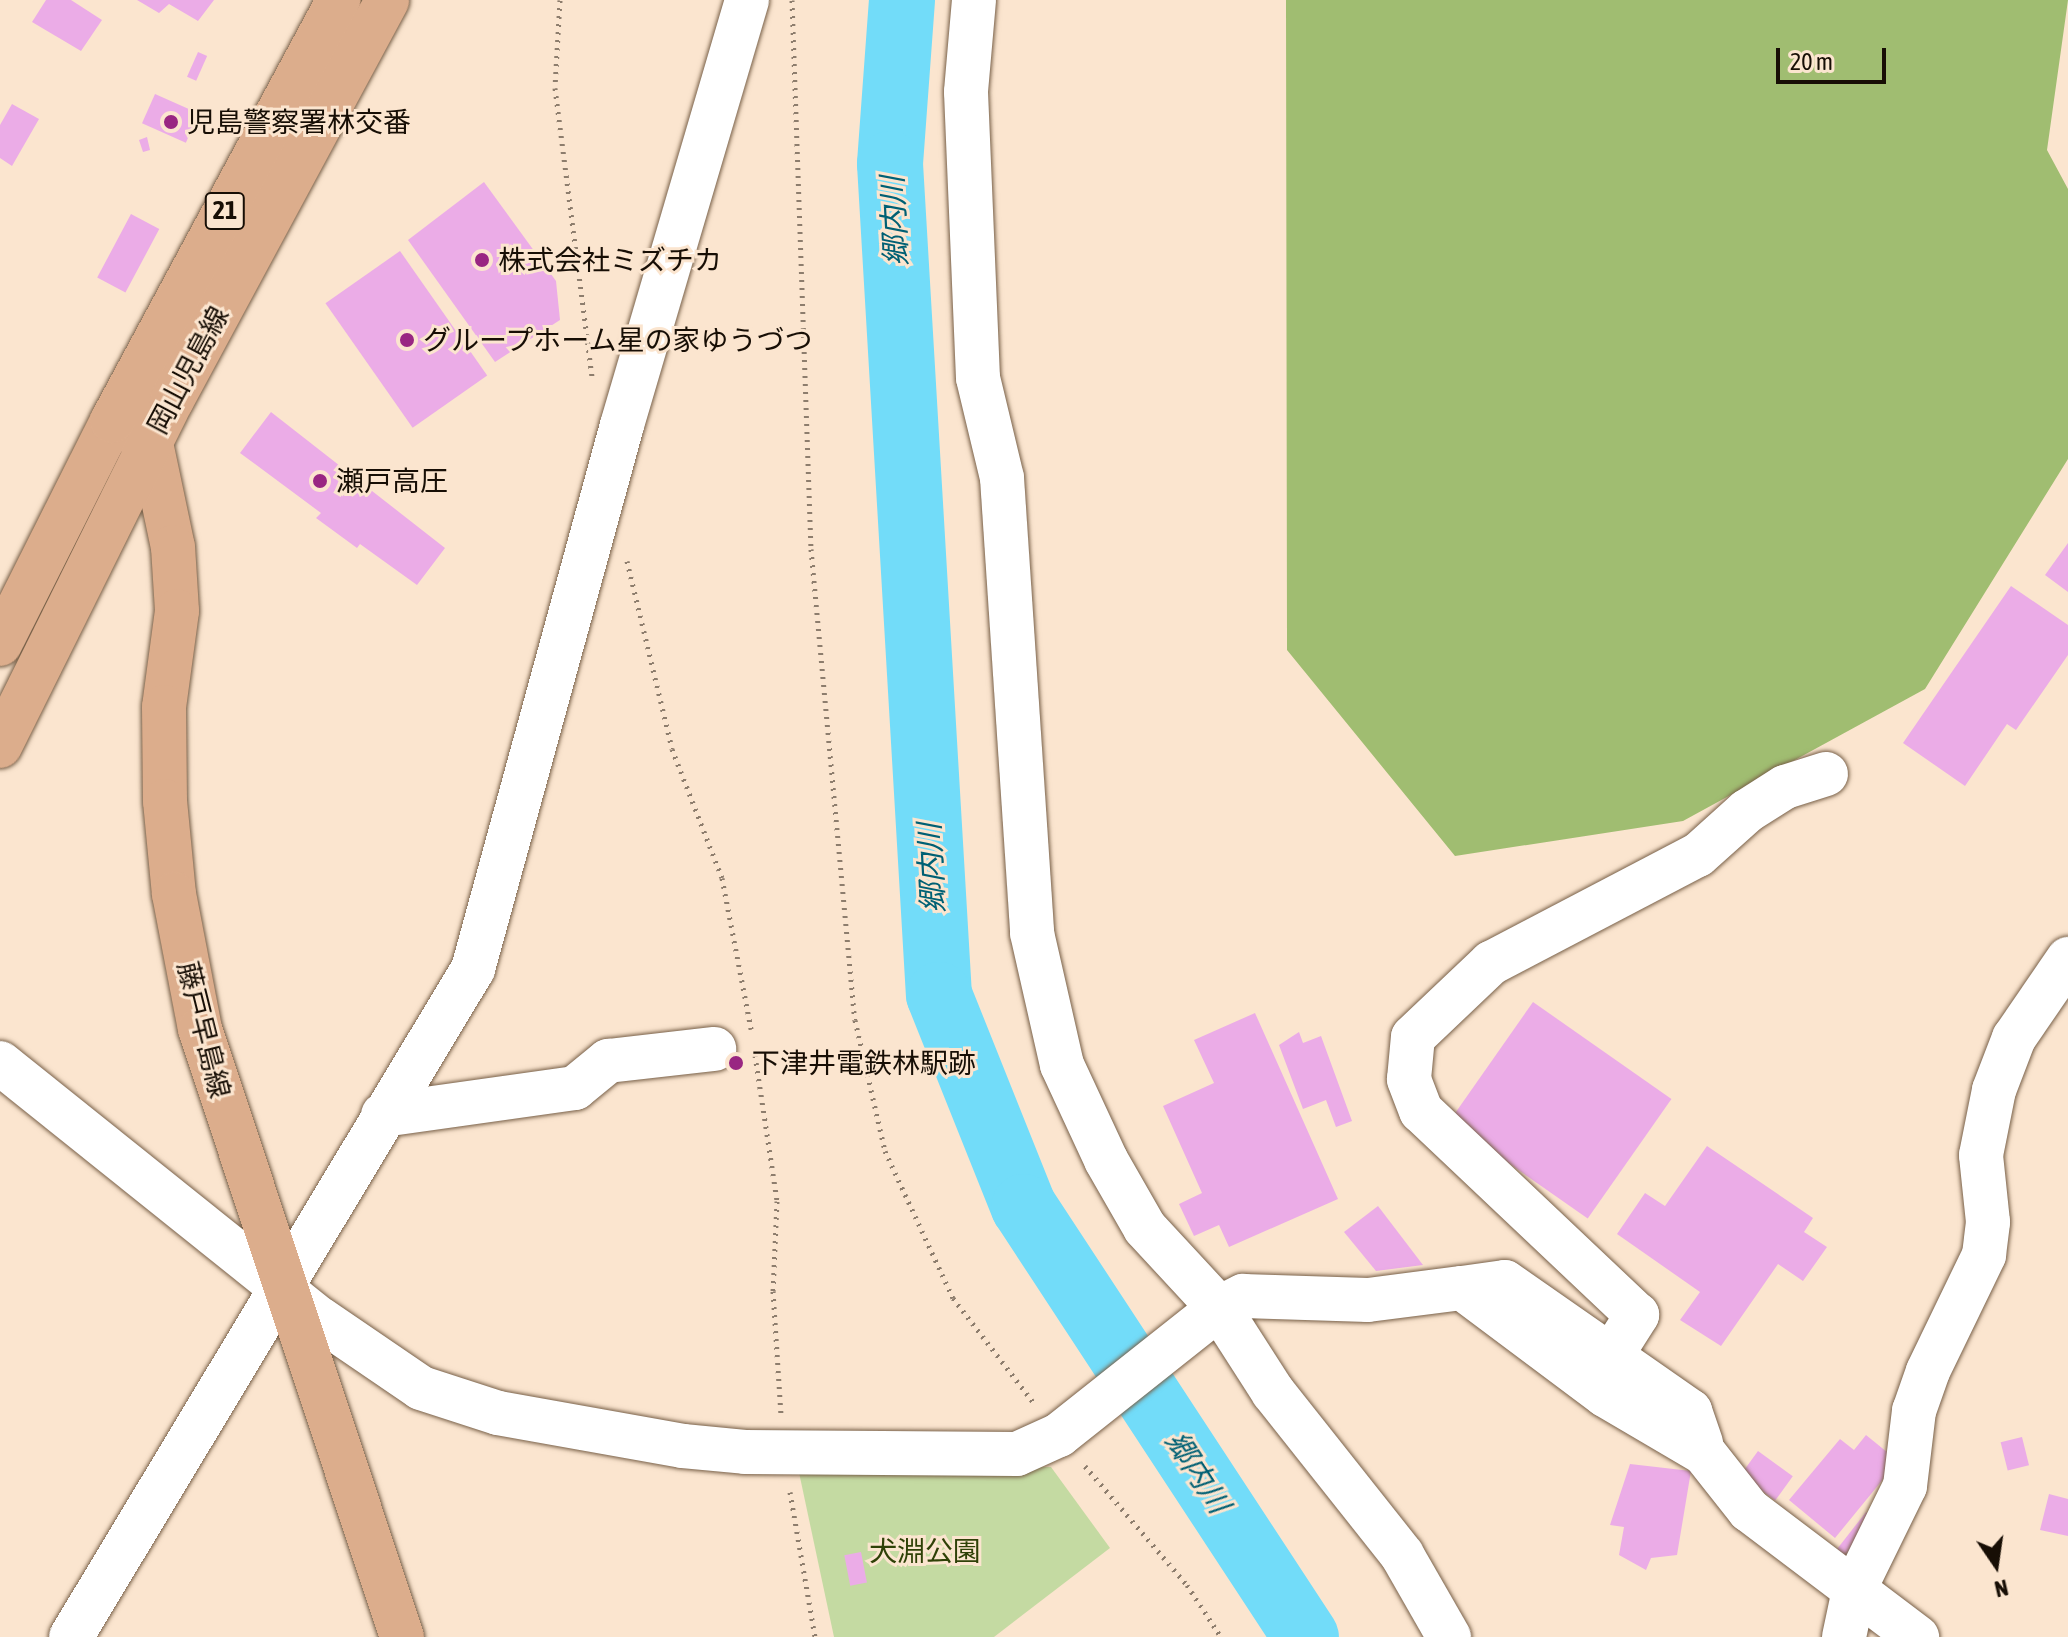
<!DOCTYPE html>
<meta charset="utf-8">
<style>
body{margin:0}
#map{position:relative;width:2068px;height:1637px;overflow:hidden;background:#fbe5cf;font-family:"Asap Condensed","Noto Sans JP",sans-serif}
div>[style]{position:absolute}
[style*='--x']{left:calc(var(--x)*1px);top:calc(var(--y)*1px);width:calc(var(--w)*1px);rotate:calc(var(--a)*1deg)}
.green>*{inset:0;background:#c4daa2}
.forest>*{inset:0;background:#a0bd71}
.river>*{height:66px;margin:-33px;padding:0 33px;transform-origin:33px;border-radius:33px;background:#72dcf9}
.building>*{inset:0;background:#ebace7;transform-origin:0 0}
.path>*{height:5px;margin-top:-2.5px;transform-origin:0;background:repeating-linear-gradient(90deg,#8d7d6d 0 2px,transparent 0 8px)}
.roads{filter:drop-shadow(0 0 2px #786048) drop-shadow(0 0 2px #786048)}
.minor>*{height:44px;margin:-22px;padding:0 22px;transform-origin:22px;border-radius:22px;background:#fff}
.major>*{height:44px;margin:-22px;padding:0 22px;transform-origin:22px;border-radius:22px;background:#dcad8c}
.dots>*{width:22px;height:22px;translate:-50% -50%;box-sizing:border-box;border:4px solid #fbe5cf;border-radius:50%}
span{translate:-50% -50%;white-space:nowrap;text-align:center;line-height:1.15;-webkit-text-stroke:6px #fbe5cf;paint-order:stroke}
.shield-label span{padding:2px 6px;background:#fbe5cf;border:2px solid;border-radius:6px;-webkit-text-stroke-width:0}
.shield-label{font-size:26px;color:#170e05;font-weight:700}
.poi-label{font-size:28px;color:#170e05}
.left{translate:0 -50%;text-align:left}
.street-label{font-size:28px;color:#170e05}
.park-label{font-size:28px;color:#2f4107}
.water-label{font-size:30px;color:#006074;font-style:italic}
.north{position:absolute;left:1956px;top:1525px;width:80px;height:80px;-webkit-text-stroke:6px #fbe5cf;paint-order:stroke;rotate:167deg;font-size:22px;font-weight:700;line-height:32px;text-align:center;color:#170e05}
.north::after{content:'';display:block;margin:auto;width:28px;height:36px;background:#170e05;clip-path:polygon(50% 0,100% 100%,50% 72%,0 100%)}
.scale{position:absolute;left:1776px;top:48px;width:110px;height:36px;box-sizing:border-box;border:4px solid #170e05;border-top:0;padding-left:10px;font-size:24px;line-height:28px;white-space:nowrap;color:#170e05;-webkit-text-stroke:6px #fbe5cf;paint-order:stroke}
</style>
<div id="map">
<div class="green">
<i style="clip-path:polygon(797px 1463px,1051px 1467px,1110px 1548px,994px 1637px,834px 1637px)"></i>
</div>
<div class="forest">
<i style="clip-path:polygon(1286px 0,2068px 0,2047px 150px,2068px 189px,2068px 459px,1925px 689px,1683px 821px,1455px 856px,1287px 650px)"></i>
</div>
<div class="river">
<i style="--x:902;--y:0;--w:164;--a:94.2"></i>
<i style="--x:890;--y:164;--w:832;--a:86.63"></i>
<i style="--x:939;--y:995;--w:228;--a:68.2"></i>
<i style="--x:1024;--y:1207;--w:514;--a:56.74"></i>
</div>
<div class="building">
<i style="clip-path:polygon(46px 0,71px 0,102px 20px,81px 51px,32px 22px)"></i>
<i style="clip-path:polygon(137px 0,214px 0,198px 21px,169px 4px,159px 13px)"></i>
<i style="left:198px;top:52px;width:10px;height:27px;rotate:24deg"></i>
<i style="left:155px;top:94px;width:48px;height:32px;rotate:24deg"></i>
<i style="clip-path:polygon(12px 104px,39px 119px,12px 166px,0 158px,0 125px)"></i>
<i style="clip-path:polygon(147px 137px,150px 150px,143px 152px,139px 140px)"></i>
<i style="clip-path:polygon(484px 182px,556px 281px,560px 320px,495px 362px,408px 240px)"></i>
<i style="left:131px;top:214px;width:32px;height:72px;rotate:28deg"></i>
<i style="left:400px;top:251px;width:152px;height:91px;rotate:55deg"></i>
<i style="clip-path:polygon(271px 412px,445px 548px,417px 585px,360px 544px,357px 548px,316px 518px,321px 513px,240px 453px)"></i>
<i style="clip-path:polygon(2068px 543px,2068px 592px,2045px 575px)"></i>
<i style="clip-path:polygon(2011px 586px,2068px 625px,2068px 655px,2016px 730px,2007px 724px,1965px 786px,1903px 743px)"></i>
<i style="left:1533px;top:1002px;width:169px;height:146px;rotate:35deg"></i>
<i style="clip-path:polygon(1255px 1013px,1338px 1199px,1229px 1247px,1219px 1225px,1194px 1236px,1179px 1204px,1202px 1193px,1163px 1106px,1214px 1083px,1194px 1040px)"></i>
<i style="clip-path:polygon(1299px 1032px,1303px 1043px,1321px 1036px,1352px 1121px,1336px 1127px,1326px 1100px,1303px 1109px,1279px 1045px)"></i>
<i style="clip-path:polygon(1707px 1146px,1813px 1218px,1804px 1232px,1827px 1247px,1803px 1281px,1778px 1264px,1721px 1346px,1680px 1320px,1700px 1292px,1617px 1234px,1645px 1193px,1665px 1206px)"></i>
<i style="clip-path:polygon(1378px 1206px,1423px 1265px,1376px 1271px,1344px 1232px)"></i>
<i style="clip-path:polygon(1866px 1435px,1898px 1461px,1835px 1538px,1789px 1500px,1840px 1439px,1854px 1450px)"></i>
<i style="left:2022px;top:1437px;width:29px;height:22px;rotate:76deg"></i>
<i style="left:1758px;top:1451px;width:43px;height:30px;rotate:36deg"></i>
<i style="clip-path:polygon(1630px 1464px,1691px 1471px,1677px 1555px,1651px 1558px,1646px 1570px,1619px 1555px,1624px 1527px,1610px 1525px)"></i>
<i style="clip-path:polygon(2049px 1494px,2068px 1499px,2068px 1536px,2040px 1530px)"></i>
<i style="left:1866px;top:1512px;width:16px;height:47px;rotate:38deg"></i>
<i style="left:861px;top:1552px;width:31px;height:17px;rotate:79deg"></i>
</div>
<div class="path">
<i style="--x:560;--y:0;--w:88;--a:93.3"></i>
<i style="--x:555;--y:88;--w:292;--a:82.7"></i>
<i style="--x:792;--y:0;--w:549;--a:88.02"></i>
<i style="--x:811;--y:549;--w:473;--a:84.7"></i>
<i style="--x:855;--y:1020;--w:134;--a:77.1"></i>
<i style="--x:885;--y:1151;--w:162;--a:65.2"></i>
<i style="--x:953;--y:1298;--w:131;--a:52.4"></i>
<i style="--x:627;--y:561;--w:193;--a:76.5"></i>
<i style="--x:672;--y:749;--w:138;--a:68.8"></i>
<i style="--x:722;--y:878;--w:154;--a:79.1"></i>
<i style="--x:755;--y:1055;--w:148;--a:81.4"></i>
<i style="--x:777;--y:1201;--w:90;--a:92.5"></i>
<i style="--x:773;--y:1291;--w:124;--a:86.3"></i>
<i style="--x:1085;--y:1466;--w:157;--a:49.4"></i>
<i style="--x:1187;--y:1585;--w:62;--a:56.8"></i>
<i style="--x:790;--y:1492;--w:147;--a:80.2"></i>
</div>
<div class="roads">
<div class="minor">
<i style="--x:974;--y:0;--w:92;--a:95"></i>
<i style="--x:966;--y:92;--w:286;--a:87.6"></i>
<i style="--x:978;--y:378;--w:103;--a:76.5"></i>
<i style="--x:1002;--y:478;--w:456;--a:86.2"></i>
<i style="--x:1032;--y:933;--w:135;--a:77.2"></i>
<i style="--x:1062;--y:1065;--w:105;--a:65.1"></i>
<i style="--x:1106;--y:1160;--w:78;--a:60.2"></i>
<i style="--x:1145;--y:1228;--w:109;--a:47.2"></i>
<i style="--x:1219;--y:1308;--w:100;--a:57.3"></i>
<i style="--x:1273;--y:1392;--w:208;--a:51.6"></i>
<i style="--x:1402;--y:1555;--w:95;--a:60.2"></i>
<i style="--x:0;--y:1063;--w:410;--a:38.7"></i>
<i style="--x:320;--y:1319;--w:122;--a:34.3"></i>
<i style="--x:421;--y:1388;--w:81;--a:18"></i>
<i style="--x:498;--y:1413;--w:188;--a:10.1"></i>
<i style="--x:683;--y:1446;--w:62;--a:5.5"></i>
<i style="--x:745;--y:1452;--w:272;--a:0.4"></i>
<i style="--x:1017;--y:1454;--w:46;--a:-24.3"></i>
<i style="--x:1059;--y:1435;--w:204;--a:-38.4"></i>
<i style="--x:1219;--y:1308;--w:27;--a:-27"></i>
<i style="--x:1243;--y:1296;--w:125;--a:1.8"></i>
<i style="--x:1368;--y:1300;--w:95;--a:-7.3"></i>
<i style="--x:1462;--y:1288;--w:179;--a:36.8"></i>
<i style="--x:1605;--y:1395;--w:115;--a:30.4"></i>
<i style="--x:1704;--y:1453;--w:73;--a:51.7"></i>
<i style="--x:1749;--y:1510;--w:211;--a:37.1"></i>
<i style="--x:383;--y:1115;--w:194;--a:-8"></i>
<i style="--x:575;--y:1088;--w:43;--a:-39.3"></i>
<i style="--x:608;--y:1061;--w:107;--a:-6.5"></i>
<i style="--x:1462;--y:1288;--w:43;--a:-7.9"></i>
<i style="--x:1505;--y:1282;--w:226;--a:34.9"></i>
<i style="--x:1690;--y:1411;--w:34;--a:71"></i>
<i style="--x:1611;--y:1356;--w:49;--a:-57.6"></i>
<i style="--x:1637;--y:1315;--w:297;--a:-136.6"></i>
<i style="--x:1421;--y:1111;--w:34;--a:-111"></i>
<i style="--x:1409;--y:1079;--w:42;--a:-84.6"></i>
<i style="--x:1413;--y:1037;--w:108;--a:-43.5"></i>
<i style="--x:1491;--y:963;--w:233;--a:-27.6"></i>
<i style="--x:1698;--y:855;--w:66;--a:-41.9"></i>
<i style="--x:1747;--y:811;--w:45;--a:-32.3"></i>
<i style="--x:1785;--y:787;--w:43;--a:-17.6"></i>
<i style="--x:71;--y:1637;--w:780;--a:-58.96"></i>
<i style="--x:473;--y:969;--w:564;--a:-74.68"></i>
<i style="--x:622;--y:425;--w:443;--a:-73.6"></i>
<i style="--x:1844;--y:1637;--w:48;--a:-78"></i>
<i style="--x:1854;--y:1590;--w:116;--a:-63.9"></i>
<i style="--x:1905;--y:1486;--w:76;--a:-83.2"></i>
<i style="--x:1914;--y:1411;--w:42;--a:-70.7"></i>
<i style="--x:1928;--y:1371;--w:129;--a:-64.2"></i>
<i style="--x:1984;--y:1255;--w:33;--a:-83"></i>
<i style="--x:1988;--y:1222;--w:67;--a:-96"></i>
<i style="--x:1981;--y:1155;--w:66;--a:-78.7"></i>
<i style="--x:1994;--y:1090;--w:56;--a:-69"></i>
<i style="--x:2014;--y:1038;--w:96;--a:-55.6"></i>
</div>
<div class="major">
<i style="--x:112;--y:421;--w:45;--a:29.4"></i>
<i style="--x:151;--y:443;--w:106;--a:78.1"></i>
<i style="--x:173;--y:547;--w:64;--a:86.4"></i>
<i style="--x:177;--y:611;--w:97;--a:97.7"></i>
<i style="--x:164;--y:707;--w:94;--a:89.4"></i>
<i style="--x:165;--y:801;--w:93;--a:84.5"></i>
<i style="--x:174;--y:894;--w:137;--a:79.1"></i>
<i style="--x:200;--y:1029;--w:641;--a:71.62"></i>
<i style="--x:0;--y:644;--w:250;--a:-63.3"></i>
<i style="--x:112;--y:421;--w:478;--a:-61.7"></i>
<i style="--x:0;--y:746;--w:386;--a:-63.6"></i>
<i style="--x:172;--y:400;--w:454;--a:-61.7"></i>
</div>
</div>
<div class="dots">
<i style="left:171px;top:122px;background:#992682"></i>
<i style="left:482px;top:260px;background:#992682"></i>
<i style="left:407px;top:340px;background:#992682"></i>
<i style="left:320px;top:481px;background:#992682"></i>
<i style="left:736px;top:1063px;background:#992682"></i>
</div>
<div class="shield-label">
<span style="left:225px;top:211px">21</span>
</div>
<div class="poi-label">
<span class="left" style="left:187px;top:122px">児島警察署林交番</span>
<span class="left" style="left:498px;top:260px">株式会社ミズチカ</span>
<span class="left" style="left:423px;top:340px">グループホーム星の家ゆうづつ</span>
<span class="left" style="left:336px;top:481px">瀬戸高圧</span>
<span class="left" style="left:752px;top:1063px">下津井電鉄林駅跡</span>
</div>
<div class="street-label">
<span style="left:188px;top:370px;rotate:-62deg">岡山児島線</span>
<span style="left:204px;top:1030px;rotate:76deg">藤戸早島線</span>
</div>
<div class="park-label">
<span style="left:925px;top:1551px">犬淵公園</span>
</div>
<div class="water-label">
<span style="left:894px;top:221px;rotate:-93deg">郷内川</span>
<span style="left:931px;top:868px;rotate:-93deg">郷内川</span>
<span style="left:1198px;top:1472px;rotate:57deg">郷内川</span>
</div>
<div class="north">N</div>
<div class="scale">20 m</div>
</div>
